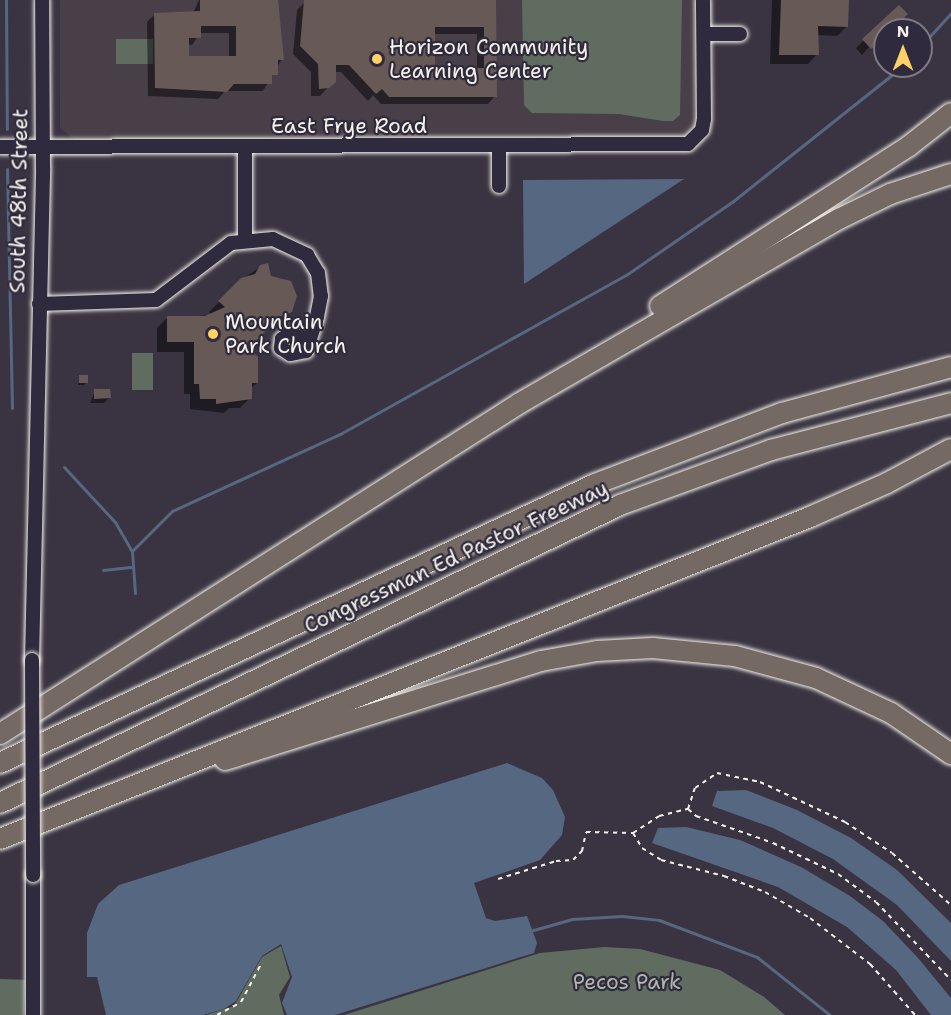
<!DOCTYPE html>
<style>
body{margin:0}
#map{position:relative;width:951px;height:1015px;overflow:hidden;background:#3a3442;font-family:"Shantell Sans",sans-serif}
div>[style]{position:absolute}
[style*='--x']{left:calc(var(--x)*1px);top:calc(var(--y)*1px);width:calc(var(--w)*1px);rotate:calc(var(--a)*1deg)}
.built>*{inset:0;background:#483f48}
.green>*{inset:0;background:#616c60;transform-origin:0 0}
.water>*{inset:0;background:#566781}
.shadow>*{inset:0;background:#0007}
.stream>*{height:3px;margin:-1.5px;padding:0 1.5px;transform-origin:1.5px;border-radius:1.5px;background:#566781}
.building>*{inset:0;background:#675a56;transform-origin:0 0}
.path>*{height:2px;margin-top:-1px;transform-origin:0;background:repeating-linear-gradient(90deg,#f4f1e8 0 4.5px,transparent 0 9px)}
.roads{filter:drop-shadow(0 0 2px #f4f1e8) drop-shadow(0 0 2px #f4f1e8)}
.minor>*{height:14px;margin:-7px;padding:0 7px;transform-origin:7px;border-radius:7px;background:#2f2a3d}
.highway>*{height:20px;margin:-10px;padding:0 10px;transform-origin:10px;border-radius:10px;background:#756964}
.bridges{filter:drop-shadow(0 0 2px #f4f1e8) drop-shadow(0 0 2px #f4f1e8)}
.minor-bridge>*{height:14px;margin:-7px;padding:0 7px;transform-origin:7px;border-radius:7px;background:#2f2a3d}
.dots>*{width:16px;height:16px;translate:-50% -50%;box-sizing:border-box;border:3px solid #2f2a3d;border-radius:50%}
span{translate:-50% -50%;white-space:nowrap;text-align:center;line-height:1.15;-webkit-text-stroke:4.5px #2f2a3d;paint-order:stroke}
.poi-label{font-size:21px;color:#f4f1e8}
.left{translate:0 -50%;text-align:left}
.street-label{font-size:21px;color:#f4f1e8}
.park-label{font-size:21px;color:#b2b5ab}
.north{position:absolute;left:873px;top:18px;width:60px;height:60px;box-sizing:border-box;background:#2f2a3d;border:2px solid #7e7a81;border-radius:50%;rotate:0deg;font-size:16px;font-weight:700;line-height:24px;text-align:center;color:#f4f1e8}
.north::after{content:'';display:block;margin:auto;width:21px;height:27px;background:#ffd166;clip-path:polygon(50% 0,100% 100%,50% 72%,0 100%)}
</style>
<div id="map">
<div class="built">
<i style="clip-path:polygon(60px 0,694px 0,694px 124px,682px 136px,75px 140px,60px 128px)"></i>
</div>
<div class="green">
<i style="clip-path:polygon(522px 0,682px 0,680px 115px,673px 121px,663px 121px,619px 114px,532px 113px,524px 105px)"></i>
<i style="left:116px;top:39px;width:37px;height:25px"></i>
<i style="left:132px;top:353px;width:21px;height:37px"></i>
<i style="clip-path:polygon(281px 946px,290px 977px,279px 995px,284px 1015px,206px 1015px,234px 1006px,262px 957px)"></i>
<i style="clip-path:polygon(604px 947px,640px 949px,720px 970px,764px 997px,785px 1015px,344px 1015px,540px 953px)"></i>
<i style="left:0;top:979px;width:25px;height:36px;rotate:2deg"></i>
</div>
<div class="water">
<i style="clip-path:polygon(684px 179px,524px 284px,523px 180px)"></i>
<i style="clip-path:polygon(507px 763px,542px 778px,553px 790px,565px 817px,562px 835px,540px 860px,474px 883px,486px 918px,495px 921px,527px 916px,537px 943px,534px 953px,335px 1015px,287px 1015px,282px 1003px,292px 977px,281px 944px,262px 956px,236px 1001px,224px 1009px,203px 1015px,106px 1015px,97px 977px,87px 977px,87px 933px,98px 904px,119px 885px)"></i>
<i style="clip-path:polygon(746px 790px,797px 810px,851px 838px,897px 870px,951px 923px,951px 961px,897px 905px,833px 859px,773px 828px,712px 806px,717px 791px)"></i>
<i style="clip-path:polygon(686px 827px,740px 840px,801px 867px,850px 896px,883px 921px,918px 958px,951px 998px,951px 1015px,931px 1015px,896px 970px,847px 927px,778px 887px,652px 843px,658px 828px)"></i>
</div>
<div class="shadow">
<i style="clip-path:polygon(evenodd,199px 0,277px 0,282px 59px,263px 91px,225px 91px,218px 99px,148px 96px,147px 22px,155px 14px,193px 13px,199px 0,200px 33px,229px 33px,229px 57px,188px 58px,188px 45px,192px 45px,200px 33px)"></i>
<i style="clip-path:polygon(evenodd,494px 0,495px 96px,488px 104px,381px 104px,373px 95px,368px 101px,341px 72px,334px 72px,334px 81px,320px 96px,311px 96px,311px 72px,293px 54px,297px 10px,305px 2px,494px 0,434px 34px,477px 34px,477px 69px,434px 69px,434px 34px)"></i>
<i style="clip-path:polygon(772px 0,848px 0,847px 26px,837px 36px,817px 35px,817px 54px,808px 64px,770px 64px)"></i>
<i style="clip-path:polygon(899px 7px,890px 30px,885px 30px,862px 55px,856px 48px)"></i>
<i style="clip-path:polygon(260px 267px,270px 277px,284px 279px,294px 289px,295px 304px,247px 348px,257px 383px,250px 389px,250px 398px,240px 408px,229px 408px,224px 413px,190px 409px,190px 394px,184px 394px,184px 352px,157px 352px,157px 328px,167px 318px,212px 315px,209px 312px,242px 279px)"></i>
<i style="clip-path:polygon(80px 377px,86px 383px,84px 385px,78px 385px)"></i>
<i style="clip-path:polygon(95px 391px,109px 398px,104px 403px,90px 403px)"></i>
</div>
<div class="stream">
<i style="--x:6;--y:0;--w:129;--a:89.6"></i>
<i style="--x:921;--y:46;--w:45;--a:-47.7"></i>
<i style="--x:7;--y:169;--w:239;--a:88.8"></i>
<i style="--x:64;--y:467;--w:75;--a:47.2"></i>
<i style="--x:115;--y:522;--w:34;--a:60"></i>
<i style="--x:103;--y:570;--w:30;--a:-6"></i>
<i style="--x:135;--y:593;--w:42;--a:-94.1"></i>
<i style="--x:132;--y:551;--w:57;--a:-45"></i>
<i style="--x:172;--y:511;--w:185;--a:-24.6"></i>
<i style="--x:340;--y:434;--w:327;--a:-29.1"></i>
<i style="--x:626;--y:275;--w:129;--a:-34.6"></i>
<i style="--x:732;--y:202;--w:218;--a:-38.5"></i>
<i style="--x:530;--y:931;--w:44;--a:-15.9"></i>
<i style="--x:572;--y:919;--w:50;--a:-3.4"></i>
<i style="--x:622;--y:916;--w:37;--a:6"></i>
<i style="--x:659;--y:920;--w:105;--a:20.7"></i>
<i style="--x:757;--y:957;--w:93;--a:38.5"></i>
</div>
<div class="building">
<i style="clip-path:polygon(evenodd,200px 0,278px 0,284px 60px,278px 60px,278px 75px,272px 75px,272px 84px,234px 84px,227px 92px,155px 88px,154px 13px,200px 11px,200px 0,201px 26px,236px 26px,236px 56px,189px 56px,189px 38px,201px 38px,201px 26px)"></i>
<i style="clip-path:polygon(evenodd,304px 0,496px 0,497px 97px,389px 97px,382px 89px,376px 94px,349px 65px,336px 65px,336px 82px,329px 88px,319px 89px,318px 64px,300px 46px,304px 0,435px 27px,484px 27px,484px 68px,435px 68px,435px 27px)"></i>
<i style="clip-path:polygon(781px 0,849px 0,848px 27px,818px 26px,819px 55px,779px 55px)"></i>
<i style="clip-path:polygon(899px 5px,908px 14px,891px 30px,885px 30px,885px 36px,871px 49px,862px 39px)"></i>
<i style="clip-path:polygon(268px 263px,271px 276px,291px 281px,297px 296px,292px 312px,272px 320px,274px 323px,249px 348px,258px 357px,258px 383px,252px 383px,252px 399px,216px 404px,216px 399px,200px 399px,199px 384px,194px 384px,194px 342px,167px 342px,167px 316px,205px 316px,225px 307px,218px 301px,241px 278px,255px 274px,260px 265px)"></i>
<i style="left:79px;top:375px;width:9px;height:8px"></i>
<i style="clip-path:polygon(94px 389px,110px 389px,111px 398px,94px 399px)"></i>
</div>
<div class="path">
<i style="--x:688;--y:809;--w:11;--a:41"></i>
<i style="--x:696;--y:816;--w:82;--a:19.3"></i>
<i style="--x:773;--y:843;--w:72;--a:25.5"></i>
<i style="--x:838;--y:874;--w:47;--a:36.4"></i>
<i style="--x:876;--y:902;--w:108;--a:46.1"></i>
<i style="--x:633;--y:833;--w:17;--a:59"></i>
<i style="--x:642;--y:848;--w:22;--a:32"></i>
<i style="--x:661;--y:860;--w:65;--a:14.3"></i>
<i style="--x:724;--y:876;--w:44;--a:21.3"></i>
<i style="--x:765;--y:892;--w:52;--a:30"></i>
<i style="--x:810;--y:918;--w:76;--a:37.5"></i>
<i style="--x:870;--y:964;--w:68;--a:48.6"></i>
<i style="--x:498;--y:879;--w:61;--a:-17.2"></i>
<i style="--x:556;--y:861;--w:17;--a:-3"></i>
<i style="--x:573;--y:860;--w:13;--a:-45"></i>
<i style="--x:582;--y:851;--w:19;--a:-78"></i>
<i style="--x:586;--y:832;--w:47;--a:1.2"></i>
<i style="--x:633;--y:833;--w:31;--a:-33"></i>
<i style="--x:659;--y:816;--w:30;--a:-14"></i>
<i style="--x:688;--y:809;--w:22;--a:-72"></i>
<i style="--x:695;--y:788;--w:27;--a:-34"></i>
<i style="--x:717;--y:773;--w:44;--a:11.8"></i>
<i style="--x:760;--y:782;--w:94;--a:25.2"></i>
<i style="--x:845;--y:822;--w:56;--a:33.4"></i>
<i style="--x:892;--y:853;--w:79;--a:41.4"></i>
<i style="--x:217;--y:1015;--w:27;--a:-28"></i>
<i style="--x:241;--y:1002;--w:41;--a:-62.2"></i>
</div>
<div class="roads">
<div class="minor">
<i style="--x:704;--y:34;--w:36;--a:0"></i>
<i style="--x:0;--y:147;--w:688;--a:-0.25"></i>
<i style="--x:688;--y:144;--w:20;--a:-45"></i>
<i style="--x:702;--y:130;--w:11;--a:-80"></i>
<i style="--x:704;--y:119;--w:119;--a:-90.5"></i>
<i style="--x:245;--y:148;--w:91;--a:90"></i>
<i style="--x:499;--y:186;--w:39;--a:-90"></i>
<i style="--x:39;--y:304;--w:117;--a:-2"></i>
<i style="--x:156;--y:300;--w:94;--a:-37.2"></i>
<i style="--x:231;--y:243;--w:42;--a:-5.4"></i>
<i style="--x:273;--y:239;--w:38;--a:25"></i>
<i style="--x:307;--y:255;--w:21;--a:59"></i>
<i style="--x:318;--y:273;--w:23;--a:83"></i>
<i style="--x:321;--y:296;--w:21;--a:101"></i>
<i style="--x:317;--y:317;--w:36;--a:108"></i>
<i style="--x:306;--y:351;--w:16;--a:169"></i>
<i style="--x:290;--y:354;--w:11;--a:-146"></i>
<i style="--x:281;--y:348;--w:9;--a:-84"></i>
<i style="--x:282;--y:339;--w:7;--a:-34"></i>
<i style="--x:288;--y:335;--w:22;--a:10"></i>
<i style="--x:32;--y:660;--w:492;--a:-88.7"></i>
<i style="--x:43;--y:168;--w:168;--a:-90.3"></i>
<i style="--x:33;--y:1015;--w:140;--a:-90"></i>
</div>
<div class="highway">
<i style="--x:660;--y:306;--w:296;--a:-32.7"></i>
<i style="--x:909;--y:146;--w:53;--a:-38.2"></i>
<i style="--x:0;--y:734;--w:616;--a:-32.48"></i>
<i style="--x:520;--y:403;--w:368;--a:-30"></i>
<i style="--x:839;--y:219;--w:57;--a:-26.1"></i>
<i style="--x:890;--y:194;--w:64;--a:-18.2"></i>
<i style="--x:225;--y:760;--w:331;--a:-17.4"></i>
<i style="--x:541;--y:661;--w:57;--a:-10.1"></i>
<i style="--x:597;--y:651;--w:56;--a:-3.1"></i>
<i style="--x:653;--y:648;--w:82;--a:5.6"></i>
<i style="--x:735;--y:656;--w:84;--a:15.2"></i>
<i style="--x:816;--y:678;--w:83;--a:25"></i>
<i style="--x:891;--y:713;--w:73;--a:34.3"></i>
<i style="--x:0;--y:763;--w:657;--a:-25.12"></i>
<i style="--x:595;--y:484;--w:200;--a:-20.8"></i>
<i style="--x:782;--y:413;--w:175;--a:-15.2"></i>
<i style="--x:0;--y:803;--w:688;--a:-25.67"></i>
<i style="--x:620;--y:505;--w:161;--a:-20"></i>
<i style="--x:771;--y:450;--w:186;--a:-14.6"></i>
<i style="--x:0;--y:839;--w:872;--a:-21.68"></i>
<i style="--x:810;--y:517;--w:84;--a:-23.8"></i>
<i style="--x:887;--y:483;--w:72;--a:-28"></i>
</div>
</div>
<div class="bridges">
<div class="minor-bridge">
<i style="--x:32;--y:660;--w:215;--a:89.7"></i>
</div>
</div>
<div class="dots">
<i style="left:377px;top:59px;background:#ffd166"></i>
<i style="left:213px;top:334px;background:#ffd166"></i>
</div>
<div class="poi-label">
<span class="left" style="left:389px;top:59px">Horizon Community<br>Learning Center</span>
<span class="left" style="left:225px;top:334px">Mountain<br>Park Church</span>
</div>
<div class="street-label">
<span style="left:349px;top:126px">East Frye Road</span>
<span style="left:19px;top:201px;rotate:-89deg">South 48th Street</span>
<span style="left:456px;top:557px;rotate:-25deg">Congressman Ed Pastor Freeway</span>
</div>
<div class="park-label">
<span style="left:627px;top:982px">Pecos Park</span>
</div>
<div class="north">N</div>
</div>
